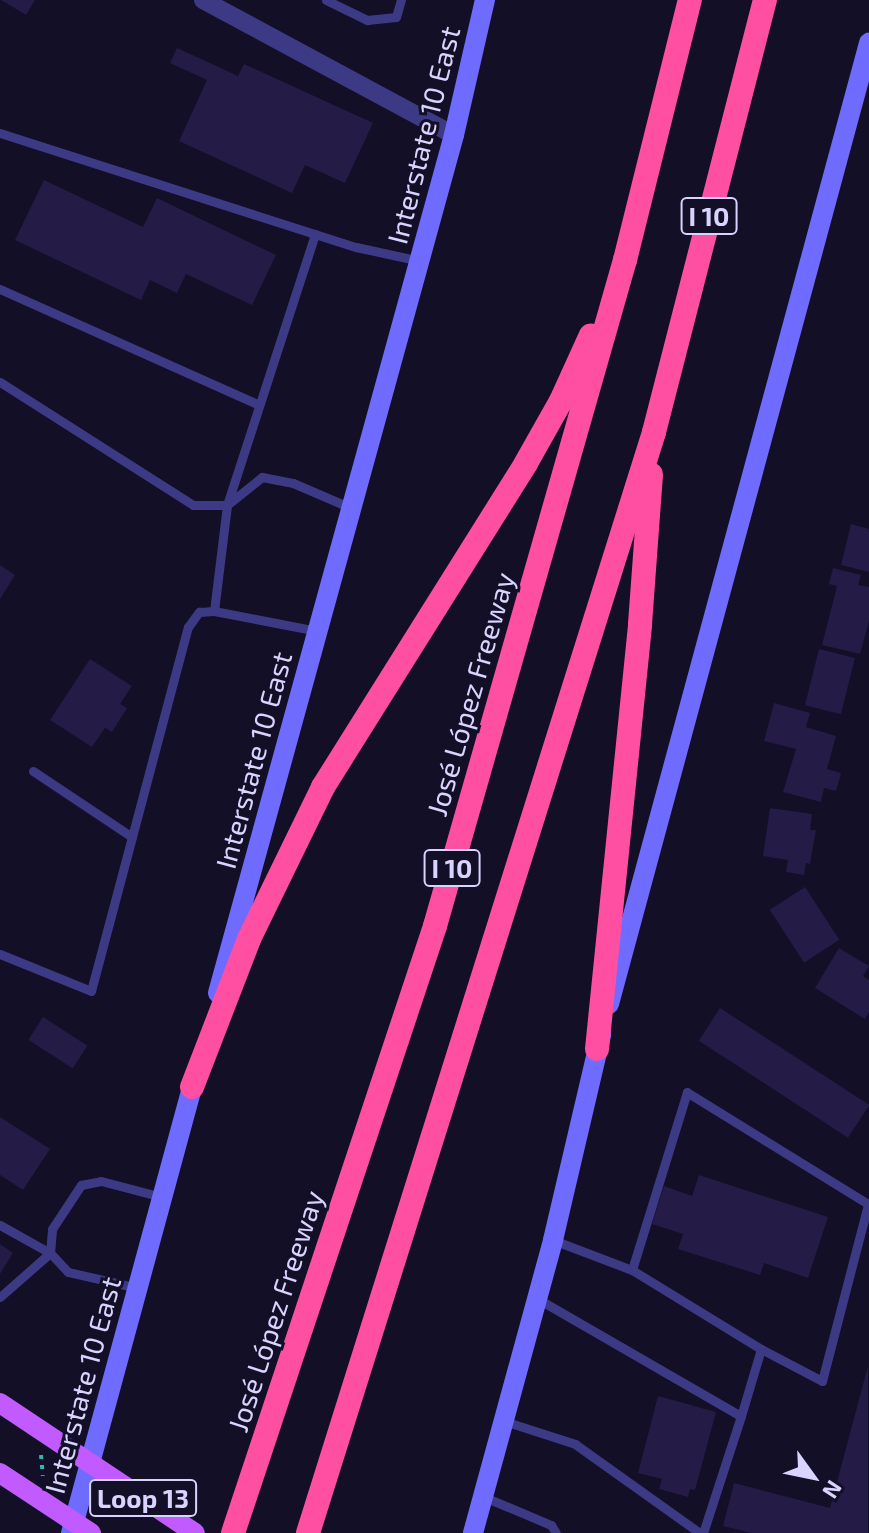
<!DOCTYPE html>
<meta charset="utf-8">
<style>
body{margin:0}
#map{position:relative;width:869px;height:1533px;overflow:hidden;background:#130f26;font-family:"Exo 2",sans-serif}
div>[style]{position:absolute}
[style*='--x']{left:calc(var(--x)*1px);top:calc(var(--y)*1px);width:calc(var(--w)*1px);rotate:calc(var(--a)*1deg)}
.building>*{inset:0;background:#241b47;transform-origin:0 0}
.path>*{height:4px;margin-top:-2px;transform-origin:0;background:repeating-linear-gradient(90deg,#2fb8b0 0 4px,transparent 0 10px)}
.lane>*{height:9px;margin:-4.5px;padding:0 4.5px;transform-origin:4.5px;border-radius:4.5px;background:#3d3a85}
.street>*{height:18px;margin:-9px;padding:0 9px;transform-origin:9px;border-radius:9px;background:#3d3a85}
.secondary>*{height:20px;margin:-10px;padding:0 10px;transform-origin:10px;border-radius:10px;background:#6f6bff}
.primary>*{height:20px;margin:-10px;padding:0 10px;transform-origin:10px;border-radius:10px;background:#c25bff}
.highway>*{height:24px;margin:-12px;padding:0 12px;transform-origin:12px;border-radius:12px;background:#ff4fa3}
span{translate:-50% -50%;white-space:nowrap;text-align:center;line-height:1.15;-webkit-text-stroke:6px #130f26;paint-order:stroke}
.shield-label span{padding:2px 6px;background:#130f26;border:2px solid;border-radius:6px;-webkit-text-stroke-width:0}
.shield-label{font-size:26px;color:#d9d4ff;font-weight:700}
.street-label{font-size:28px;color:#d9d4ff}
.north{position:absolute;left:773px;top:1437px;width:80px;height:80px;-webkit-text-stroke:6px #130f26;paint-order:stroke;rotate:123deg;font-size:22px;font-weight:700;line-height:32px;text-align:center;color:#d9d4ff}
.north::after{content:'';display:block;margin:auto;width:28px;height:36px;background:#d9d4ff;clip-path:polygon(50% 0,100% 100%,50% 72%,0 100%)}
</style>
<div id="map">
<div class="building">
<i style="clip-path:polygon(1px 0,35px 0,26px 15px)"></i>
<i style="clip-path:polygon(177px 48px,238px 76px,244px 64px,373px 123px,345px 183px,305px 165px,292px 193px,179px 141px,207px 80px,170px 63px)"></i>
<i style="clip-path:polygon(44px 180px,143px 227px,157px 198px,276px 255px,252px 305px,186px 274px,177px 293px,150px 280px,141px 300px,15px 240px)"></i>
<i style="clip-path:polygon(851px 524px,869px 529px,869px 572px,841px 565px)"></i>
<i style="clip-path:polygon(0 565px,15px 575px,0 599px)"></i>
<i style="clip-path:polygon(833px 568px,861px 575px,858px 585px,869px 587px,869px 621px,860px 654px,822px 645px,837px 586px,829px 584px)"></i>
<i style="left:819px;top:649px;width:37px;height:58px;rotate:14deg"></i>
<i style="clip-path:polygon(90px 659px,132px 686px,120px 704px,127px 708px,112px 732px,105px 728px,92px 747px,50px 720px)"></i>
<i style="clip-path:polygon(774px 703px,810px 713px,806px 727px,836px 736px,827px 769px,841px 773px,836px 791px,824px 788px,821px 802px,783px 792px,796px 749px,764px 741px)"></i>
<i style="clip-path:polygon(770px 808px,812px 814px,810px 830px,816px 830px,810px 864px,806px 863px,804px 875px,786px 872px,788px 860px,763px 856px)"></i>
<i style="left:805px;top:887px;width:63px;height:42px;rotate:57deg"></i>
<i style="clip-path:polygon(839px 948px,869px 966px,863px 976px,869px 980px,869px 1012px,865px 1019px,815px 988px)"></i>
<i style="left:720px;top:1008px;width:178px;height:39px;rotate:33deg"></i>
<i style="left:43px;top:1017px;width:53px;height:27px;rotate:33deg"></i>
<i style="clip-path:polygon(0 1117px,50px 1149px,23px 1190px,0 1175px)"></i>
<i style="clip-path:polygon(699px 1175px,828px 1217px,808px 1278px,764px 1263px,760px 1275px,678px 1249px,683px 1234px,652px 1224px,664px 1186px,692px 1196px)"></i>
<i style="clip-path:polygon(0 1244px,13px 1253px,0 1274px)"></i>
<i style="clip-path:polygon(868px 1366px,868px 1533px,751px 1533px,723px 1526px,734px 1483px,830px 1508px)"></i>
<i style="clip-path:polygon(658px 1396px,716px 1412px,695px 1490px,690px 1489px,688px 1497px,659px 1489px,662px 1479px,638px 1473px)"></i>
</div>
<div class="path">
<i style="--x:41;--y:1455;--w:21;--a:85"></i>
</div>
<div class="lane">
<i style="--x:326;--y:0;--w:46;--a:26"></i>
<i style="--x:367;--y:20;--w:29;--a:-6"></i>
<i style="--x:396;--y:17;--w:18;--a:-74"></i>
<i style="--x:0;--y:133;--w:374;--a:17.8"></i>
<i style="--x:356;--y:247;--w:66;--a:12.3"></i>
<i style="--x:0;--y:289;--w:284;--a:24.1"></i>
<i style="--x:0;--y:382;--w:229;--a:32.5"></i>
<i style="--x:193;--y:505;--w:34;--a:0"></i>
<i style="--x:227;--y:505;--w:45;--a:-38.7"></i>
<i style="--x:262;--y:477;--w:32;--a:11"></i>
<i style="--x:293;--y:483;--w:63;--a:23.3"></i>
<i style="--x:214;--y:611;--w:107;--a:-83"></i>
<i style="--x:227;--y:505;--w:285;--a:-72"></i>
<i style="--x:33;--y:771;--w:119;--a:33.7"></i>
<i style="--x:0;--y:954;--w:98;--a:22.1"></i>
<i style="--x:91;--y:991;--w:377;--a:-75.1"></i>
<i style="--x:188;--y:627;--w:19;--a:-54"></i>
<i style="--x:199;--y:612;--w:15;--a:-4"></i>
<i style="--x:214;--y:611;--w:106;--a:10.9"></i>
<i style="--x:0;--y:1225;--w:57;--a:29.2"></i>
<i style="--x:50;--y:1253;--w:67;--a:138.7"></i>
<i style="--x:553;--y:1240;--w:85;--a:20.8"></i>
<i style="--x:632;--y:1270;--w:151;--a:31.5"></i>
<i style="--x:761;--y:1349;--w:69;--a:27.7"></i>
<i style="--x:822;--y:1381;--w:183;--a:-75.4"></i>
<i style="--x:868;--y:1204;--w:213;--a:-148.3"></i>
<i style="--x:687;--y:1092;--w:186;--a:107.2"></i>
<i style="--x:138;--y:1288;--w:72;--a:-167.1"></i>
<i style="--x:68;--y:1272;--w:26;--a:-133"></i>
<i style="--x:50;--y:1253;--w:24;--a:-85"></i>
<i style="--x:52;--y:1229;--w:53;--a:-56.6"></i>
<i style="--x:81;--y:1185;--w:20;--a:-11"></i>
<i style="--x:101;--y:1181;--w:63;--a:14.7"></i>
<i style="--x:538;--y:1299;--w:234;--a:30"></i>
<i style="--x:741;--y:1416;--w:123;--a:108"></i>
<i style="--x:741;--y:1416;--w:70;--a:-73.4"></i>
<i style="--x:504;--y:1421;--w:75;--a:17.9"></i>
<i style="--x:575;--y:1444;--w:153;--a:35.5"></i>
<i style="--x:482;--y:1496;--w:75;--a:22.8"></i>
<i style="--x:551;--y:1525;--w:9;--a:58"></i>
</div>
<div class="street">
<i style="--x:203;--y:0;--w:285;--a:28.3"></i>
</div>
<div class="secondary">
<i style="--x:218;--y:993;--w:890;--a:-74.62"></i>
<i style="--x:454;--y:135;--w:139;--a:-77.1"></i>
<i style="--x:609;--y:1004;--w:996;--a:-74.86"></i>
<i style="--x:71;--y:1533;--w:476;--a:-74.8"></i>
<i style="--x:473;--y:1533;--w:304;--a:-74.7"></i>
<i style="--x:553;--y:1240;--w:211;--a:-76.8"></i>
</div>
<div class="primary">
<i style="--x:0;--y:1403;--w:234;--a:33.7"></i>
<i style="--x:0;--y:1473;--w:109;--a:33.4"></i>
</div>
<div class="highway">
<i style="--x:597;--y:1049;--w:427;--a:-84.2"></i>
<i style="--x:640;--y:624;--w:150;--a:-85.8"></i>
<i style="--x:192;--y:1087;--w:159;--a:-68.9"></i>
<i style="--x:249;--y:939;--w:169;--a:-64"></i>
<i style="--x:323;--y:787;--w:382;--a:-57.9"></i>
<i style="--x:526;--y:463;--w:71;--a:-60.6"></i>
<i style="--x:561;--y:401;--w:72;--a:-65.6"></i>
<i style="--x:233;--y:1533;--w:640;--a:-71.59"></i>
<i style="--x:435;--y:926;--w:693;--a:-74.08"></i>
<i style="--x:625;--y:260;--w:268;--a:-76"></i>
<i style="--x:308;--y:1533;--w:1154;--a:-72.55"></i>
<i style="--x:654;--y:432;--w:446;--a:-75.6"></i>
</div>
<div class="shield-label">
<span style="left:709px;top:216px">I 10</span>
<span style="left:452px;top:868px">I 10</span>
<span style="left:143px;top:1498px">Loop 13</span>
</div>
<div class="street-label">
<span style="left:423px;top:135px;rotate:-76deg">Interstate 10 East</span>
<span style="left:470px;top:694px;rotate:-74deg">José López Freeway</span>
<span style="left:253px;top:760px;rotate:-75deg">Interstate 10 East</span>
<span style="left:275px;top:1311px;rotate:-72deg">José López Freeway</span>
<span style="left:82px;top:1385px;rotate:-75deg">Interstate 10 East</span>
</div>
<div class="north">N</div>
</div>
